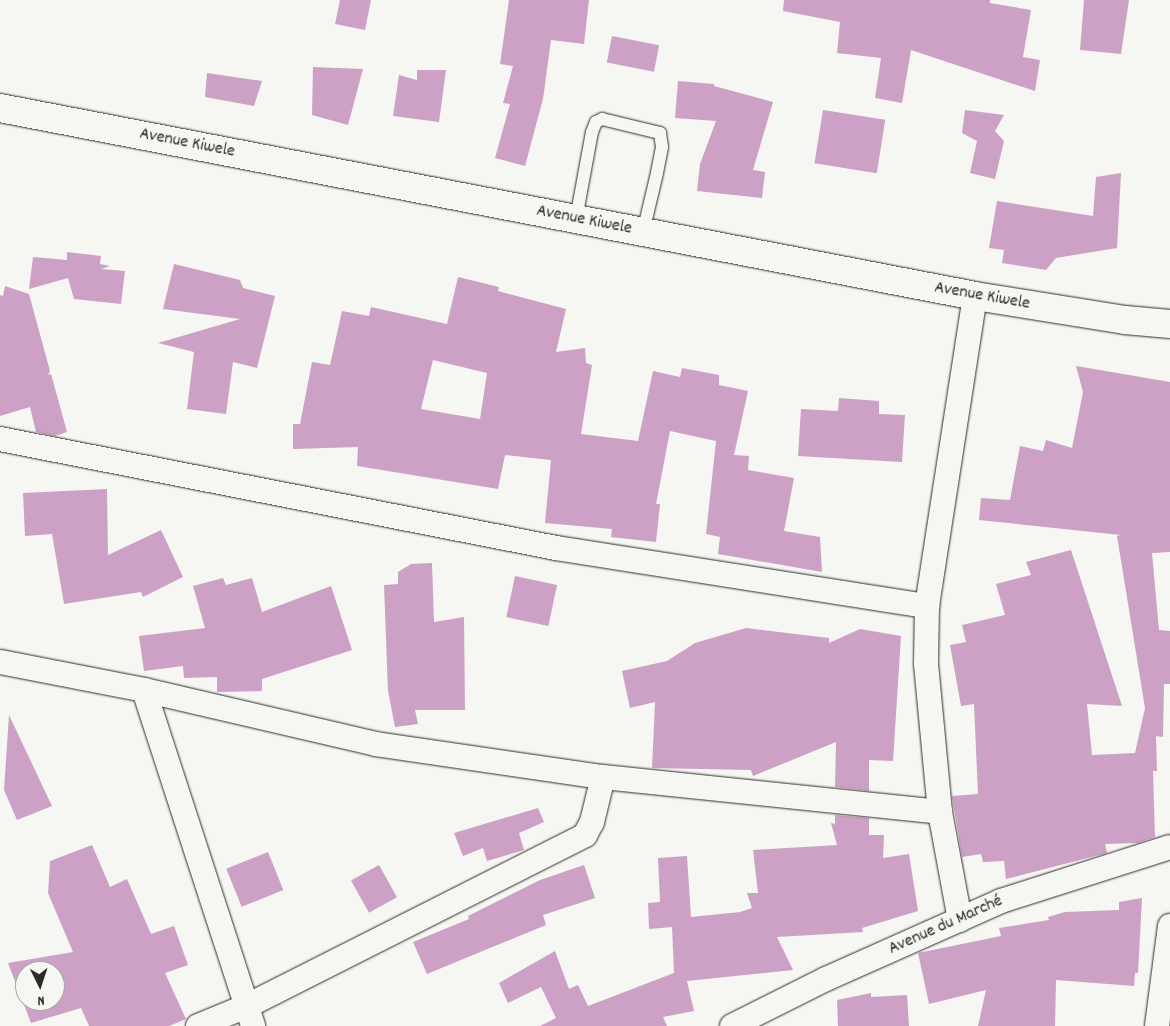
<!DOCTYPE html>
<meta charset="utf-8">
<style>
body{margin:0}
#map{position:relative;width:1170px;height:1026px;overflow:hidden;background:#f6f6f2;font-family:Dekko,sans-serif}
div>[style]{position:absolute}
[style*='--x']{left:calc(var(--x)*1px);top:calc(var(--y)*1px);width:calc(var(--w)*1px);rotate:calc(var(--a)*1deg)}
.building>*{inset:0;background:#cda1c5;transform-origin:0 0}
.roads{filter:drop-shadow(0 0 1px #2b2b2b) drop-shadow(0 0 1px #2b2b2b)}
.lane>*{height:12px;margin:-6px;padding:0 6px;transform-origin:6px;border-radius:6px;background:#f6f6f2}
.street>*{height:24px;margin:-12px;padding:0 12px;transform-origin:12px;border-radius:12px;background:#f6f6f2}
.secondary>*{height:28px;margin:-14px;padding:0 14px;transform-origin:14px;border-radius:14px;background:#f6f6f2}
span{translate:-50% -50%;white-space:nowrap;text-align:center;line-height:1.15;-webkit-text-stroke:4px #f6f6f2;paint-order:stroke}
.street-label{font-size:18px;color:#2b2b2b}
.north{position:absolute;left:15px;top:961px;width:50px;height:50px;box-sizing:border-box;background:#f6f6f2;border:1px solid #a5a5a2;border-radius:50%;rotate:176deg;font-size:14px;font-weight:700;line-height:20px;text-align:center;color:#2b2b2b}
.north::after{content:'';display:block;margin:auto;width:18px;height:22px;background:#2b2b2b;clip-path:polygon(50% 0,100% 100%,50% 72%,0 100%)}
</style>
<div id="map">
<div class="building">
<i style="clip-path:polygon(340px 0,371px 0,365px 30px,335px 24px)"></i>
<i style="clip-path:polygon(509px 0,589px 0,584px 44px,551px 40px,543px 99px,525px 166px,495px 158px,510px 104px,503px 103px,513px 66px,500px 64px)"></i>
<i style="clip-path:polygon(784px 0,990px 0,990px 3px,1031px 10px,1023px 57px,1040px 60px,1035px 91px,911px 50px,902px 103px,875px 98px,881px 58px,837px 53px,840px 22px,783px 11px)"></i>
<i style="clip-path:polygon(1084px 0,1129px 0,1121px 54px,1080px 50px)"></i>
<i style="left:612px;top:36px;width:48px;height:27px;rotate:11deg"></i>
<i style="clip-path:polygon(313px 67px,363px 69px,348px 125px,312px 115px)"></i>
<i style="clip-path:polygon(417px 70px,446px 70px,439px 122px,393px 116px,399px 75px,417px 80px)"></i>
<i style="clip-path:polygon(207px 73px,262px 81px,254px 106px,205px 97px)"></i>
<i style="clip-path:polygon(678px 81px,714px 84px,714px 86px,773px 102px,753px 170px,765px 172px,762px 198px,697px 191px,700px 164px,716px 121px,675px 118px)"></i>
<i style="left:823px;top:110px;width:63px;height:54px;rotate:9deg"></i>
<i style="clip-path:polygon(965px 110px,1004px 115px,995px 131px,1004px 141px,995px 179px,970px 173px,977px 141px,962px 133px)"></i>
<i style="clip-path:polygon(1121px 173px,1117px 248px,1056px 258px,1046px 270px,1002px 263px,1004px 250px,989px 248px,997px 201px,1093px 216px,1096px 177px)"></i>
<i style="clip-path:polygon(67px 252px,101px 256px,100px 264px,110px 266px,101px 269px,125px 271px,121px 304px,74px 299px,68px 278px,29px 289px,33px 257px,67px 260px)"></i>
<i style="clip-path:polygon(174px 264px,240px 280px,243px 288px,275px 296px,257px 368px,233px 362px,226px 414px,187px 409px,194px 352px,158px 343px,240px 319px,163px 309px)"></i>
<i style="clip-path:polygon(evenodd,458px 277px,499px 287px,498px 291px,566px 309px,556px 352px,585px 348px,586px 363px,592px 365px,581px 434px,638px 441px,653px 371px,680px 377px,682px 368px,719px 375px,719px 385px,748px 391px,734px 455px,749px 456px,748px 470px,794px 478px,784px 531px,820px 537px,822px 572px,718px 554px,720px 537px,706px 534px,716px 441px,670px 431px,656px 504px,660px 504px,656px 542px,611px 537px,612px 529px,545px 523px,551px 460px,505px 455px,498px 489px,357px 466px,358px 447px,293px 449px,293px 424px,300px 424px,312px 362px,330px 365px,342px 311px,369px 316px,371px 307px,447px 324px,458px 277px,433px 360px,487px 373px,480px 419px,421px 409px,433px 360px)"></i>
<i style="clip-path:polygon(5px 286px,29px 294px,50px 371px,48px 375px,51px 374px,67px 432px,55px 436px,36px 432px,30px 407px,0 416px,0 295px,3px 296px)"></i>
<i style="clip-path:polygon(1076px 366px,1170px 382px,1170px 552px,1152px 553px,1159px 630px,1170px 631px,1170px 684px,1164px 684px,1163px 737px,1156px 736px,1157px 771px,1153px 771px,1155px 837px,1138px 843px,1105px 844px,1107px 853px,1006px 879px,1004px 861px,983px 862px,981px 854px,962px 857px,952px 796px,978px 794px,974px 704px,961px 706px,950px 645px,966px 642px,962px 625px,1005px 615px,996px 584px,1031px 575px,1026px 562px,1071px 550px,1122px 706px,1087px 704px,1092px 755px,1135px 753px,1145px 708px,1117px 536px,1121px 535px,979px 520px,981px 498px,1010px 500px,1020px 446px,1043px 451px,1046px 440px,1072px 448px,1083px 392px)"></i>
<i style="clip-path:polygon(839px 398px,879px 401px,879px 414px,905px 415px,902px 462px,798px 456px,801px 409px,838px 411px)"></i>
<i style="clip-path:polygon(107px 489px,108px 555px,161px 530px,183px 577px,143px 597px,141px 592px,64px 604px,52px 534px,25px 536px,23px 493px)"></i>
<i style="clip-path:polygon(432px 563px,434px 622px,464px 617px,465px 710px,415px 710px,418px 724px,395px 727px,388px 691px,384px 585px,398px 584px,398px 572px,411px 564px)"></i>
<i style="left:515px;top:576px;width:43px;height:42px;rotate:12deg"></i>
<i style="clip-path:polygon(223px 578px,226px 585px,252px 578px,262px 612px,331px 586px,352px 650px,262px 679px,262px 691px,217px 692px,217px 677px,184px 678px,183px 666px,144px 671px,139px 636px,205px 628px,193px 586px)"></i>
<i style="clip-path:polygon(746px 628px,829px 638px,829px 643px,860px 629px,901px 636px,893px 761px,869px 760px,869px 791px,835px 787px,836px 742px,753px 776px,751px 770px,652px 768px,655px 702px,630px 708px,622px 671px,667px 661px,695px 643px)"></i>
<i style="clip-path:polygon(9px 715px,52px 806px,17px 820px,4px 790px)"></i>
<i style="clip-path:polygon(538px 808px,544px 822px,519px 833px,524px 850px,487px 861px,483px 848px,463px 856px,454px 833px)"></i>
<i style="clip-path:polygon(835px 815px,869px 818px,869px 835px,884px 835px,883px 858px,909px 854px,918px 911px,862px 928px,863px 932px,777px 937px,793px 970px,687px 981px,694px 1011px,663px 1017px,667px 1026px,540px 1026px,556px 1018px,541px 987px,508px 1003px,499px 983px,555px 951px,569px 989px,578px 985px,588px 1006px,674px 973px,672px 927px,649px 929px,648px 903px,660px 902px,658px 858px,687px 856px,691px 917px,740px 912px,752px 908px,747px 893px,758px 893px,753px 850px,837px 845px,831px 823px,835px 824px)"></i>
<i style="clip-path:polygon(evenodd,92px 845px,110px 887px,127px 879px,151px 934px,174px 926px,188px 965px,165px 973px,186px 1019px,169px 1026px,89px 1026px,81px 1008px,31px 1023px,8px 963px,73px 952px,48px 893px,50px 861px,92px 845px,25px 971px,55px 971px,55px 1001px,25px 1001px,25px 971px)"></i>
<i style="left:268px;top:852px;width:41px;height:45px;rotate:68deg"></i>
<i style="left:379px;top:865px;width:37px;height:32px;rotate:61deg"></i>
<i style="clip-path:polygon(584px 865px,595px 898px,543px 915px,546px 925px,427px 974px,413px 942px,469px 919px,468px 916px,540px 880px)"></i>
<i style="clip-path:polygon(1142px 898px,1138px 973px,1135px 973px,1134px 986px,1056px 980px,1055px 1026px,978px 1026px,986px 990px,929px 1004px,918px 953px,1001px 936px,999px 928px,1049px 920px,1048px 917px,1065px 912px,1119px 910px,1119px 902px)"></i>
<i style="clip-path:polygon(871px 993px,871px 997px,907px 995px,909px 1026px,838px 1026px,837px 1000px)"></i>
</div>
<div class="roads">
<div class="lane">
<i style="--x:576;--y:219;--w:88;--a:-79.6"></i>
<i style="--x:592;--y:132;--w:11;--a:-68"></i>
<i style="--x:596;--y:122;--w:7;--a:-27"></i>
<i style="--x:602;--y:119;--w:60;--a:13.6"></i>
<i style="--x:660;--y:133;--w:14;--a:82"></i>
<i style="--x:662;--y:147;--w:26;--a:101"></i>
<i style="--x:657;--y:173;--w:61;--a:103.3"></i>
</div>
<div class="street">
<i style="--x:0;--y:439;--w:567;--a:11.09"></i>
<i style="--x:556;--y:548;--w:376;--a:8.9"></i>
<i style="--x:0;--y:662;--w:147;--a:11"></i>
<i style="--x:144;--y:690;--w:238;--a:13.1"></i>
<i style="--x:376;--y:744;--w:229;--a:8.3"></i>
<i style="--x:603;--y:777;--w:339;--a:5.9"></i>
<i style="--x:144;--y:690;--w:353;--a:72"></i>
<i style="--x:960;--y:920;--w:110;--a:-100.5"></i>
<i style="--x:940;--y:812;--w:150;--a:-95.4"></i>
<i style="--x:926;--y:663;--w:57;--a:-89"></i>
<i style="--x:927;--y:606;--w:314;--a:-81.2"></i>
<i style="--x:198;--y:1026;--w:53;--a:-22.2"></i>
<i style="--x:247;--y:1006;--w:379;--a:-26.8"></i>
<i style="--x:585;--y:835;--w:15;--a:-62"></i>
<i style="--x:592;--y:822;--w:46;--a:-76.3"></i>
<i style="--x:732;--y:1026;--w:105;--a:-26.6"></i>
<i style="--x:826;--y:979;--w:192;--a:-24"></i>
<i style="--x:1001;--y:901;--w:177;--a:-17.7"></i>
<i style="--x:1157;--y:1026;--w:101;--a:-82.6"></i>
</div>
<div class="secondary">
<i style="--x:0;--y:108;--w:993;--a:10.91"></i>
<i style="--x:975;--y:296;--w:152;--a:9.1"></i>
<i style="--x:1125;--y:320;--w:45;--a:5.1"></i>
</div>
</div>
<div class="street-label">
<span style="left:187px;top:144px;rotate:11deg">Avenue Kiwele</span>
<span style="left:584px;top:221px;rotate:11deg">Avenue Kiwele</span>
<span style="left:982px;top:297px;rotate:10deg">Avenue Kiwele</span>
<span style="left:946px;top:926px;rotate:-24deg">Avenue du Marché</span>
</div>
<div class="north">N</div>
</div>
